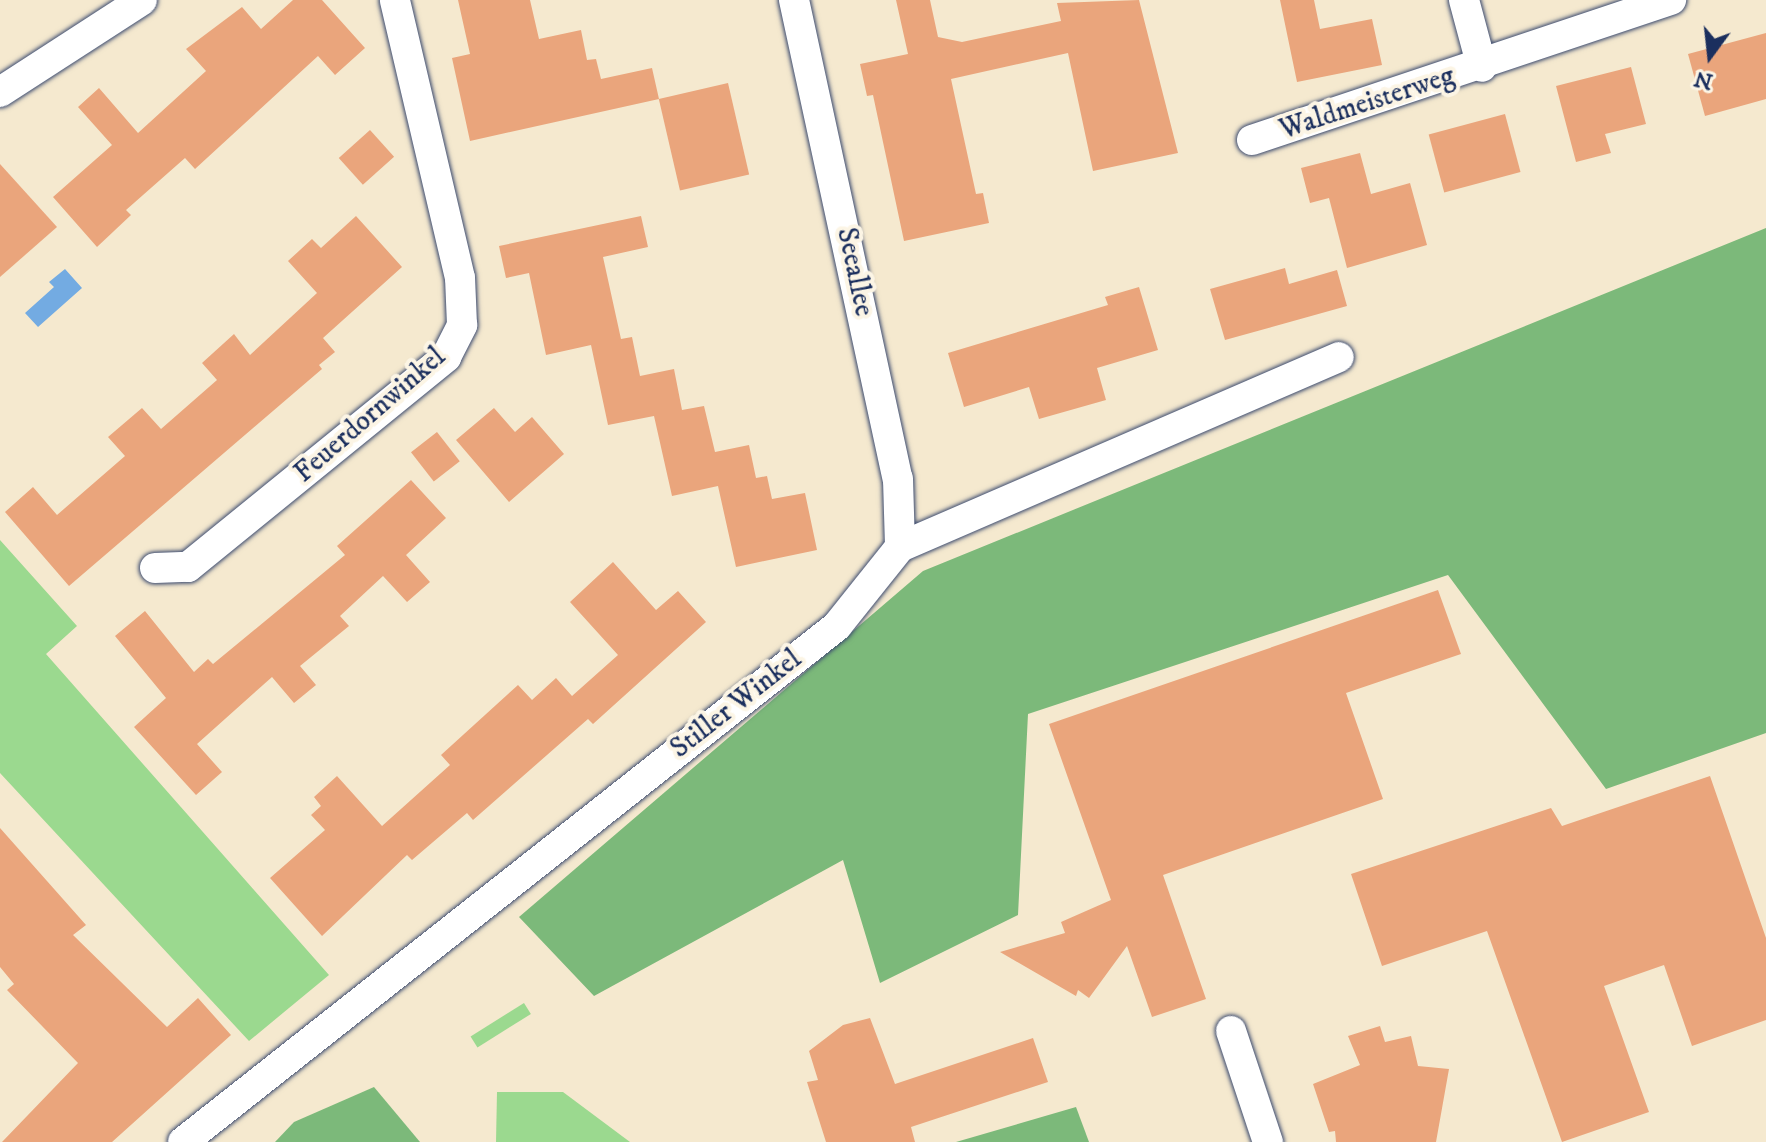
<!DOCTYPE html>
<style>
body{margin:0}
#map{position:relative;width:1766px;height:1142px;overflow:hidden;background:#f5e9cf;font-family:"IM FELL DW Pica",serif}
div>[style]{position:absolute}
[style*='--x']{left:calc(var(--x)*1px);top:calc(var(--y)*1px);width:calc(var(--w)*1px);rotate:calc(var(--a)*1deg)}
.green>*{inset:0;background:#9bd98f;transform-origin:0 0}
.forest>*{inset:0;background:#7cb97a}
.water>*{inset:0;background:#73abe2}
.building>*{inset:0;background:#eaa57c;transform-origin:0 0}
.roads{filter:drop-shadow(0 0 2px #3c4b6f) drop-shadow(0 0 2px #3c4b6f)}
.street>*{height:30px;margin:-15px;padding:0 15px;transform-origin:15px;border-radius:15px;background:#fff}
span{translate:-50% -50%;white-space:nowrap;text-align:center;line-height:1.15;-webkit-text-stroke:8px #fcf5e5;paint-order:stroke}
.street-label{font-size:28px;color:#1b2f5e}
.north{position:absolute;left:1670px;top:16px;width:80px;height:80px;-webkit-text-stroke:6px #fcf5e5;paint-order:stroke;rotate:195deg;font-size:22px;font-weight:700;line-height:32px;text-align:center;color:#1b2f5e}
.north::after{content:'';display:block;margin:auto;width:28px;height:36px;background:#1b2f5e;clip-path:polygon(50% 0,100% 100%,50% 72%,0 100%)}
</style>
<div id="map">
<div class="green">
<i style="clip-path:polygon(0 540px,77px 626px,46px 654px,329px 975px,249px 1041px,0 773px)"></i>
<i style="left:524px;top:1003px;width:13px;height:63px;rotate:58deg"></i>
<i style="clip-path:polygon(497px 1092px,563px 1092px,630px 1142px,496px 1142px)"></i>
</div>
<div class="forest">
<i style="clip-path:polygon(1766px 228px,1766px 733px,1606px 789px,1448px 575px,1028px 714px,1018px 915px,880px 983px,843px 860px,594px 996px,519px 917px,923px 571px)"></i>
<i style="clip-path:polygon(374px 1087px,420px 1142px,275px 1142px,294px 1122px)"></i>
<i style="clip-path:polygon(1076px 1107px,1089px 1142px,956px 1142px)"></i>
</div>
<div class="water">
<i style="clip-path:polygon(65px 269px,82px 288px,38px 327px,25px 313px,54px 287px,49px 282px)"></i>
</div>
<div class="building">
<i style="clip-path:polygon(293px 0,322px 0,365px 48px,335px 75px,318px 56px,195px 169px,185px 158px,126px 210px,131px 215px,97px 247px,53px 197px,112px 145px,78px 107px,99px 88px,138px 133px,206px 71px,186px 49px,242px 7px,261px 29px)"></i>
<i style="clip-path:polygon(458px 0,530px 0,539px 39px,581px 30px,587px 60px,596px 59px,601px 79px,652px 68px,659px 99px,470px 141px,452px 58px,470px 54px)"></i>
<i style="clip-path:polygon(896px 0,930px 0,938px 37px,962px 42px,1061px 21px,1057px 3px,1139px 0,1178px 153px,1093px 171px,1068px 53px,951px 79px,976px 194px,983px 193px,989px 223px,904px 241px,873px 95px,867px 96px,860px 64px,908px 54px)"></i>
<i style="clip-path:polygon(1280px 0,1314px 0,1320px 29px,1372px 19px,1382px 65px,1297px 82px)"></i>
<i style="clip-path:polygon(1766px 33px,1766px 99px,1705px 116px,1688px 54px)"></i>
<i style="clip-path:polygon(1631px 67px,1646px 124px,1605px 134px,1611px 153px,1576px 162px,1556px 86px)"></i>
<i style="left:728px;top:83px;width:94px;height:71px;rotate:77deg"></i>
<i style="left:1505px;top:114px;width:60px;height:79px;rotate:75deg"></i>
<i style="left:370px;top:130px;width:36px;height:42px;rotate:48deg"></i>
<i style="clip-path:polygon(1360px 153px,1371px 194px,1410px 183px,1427px 245px,1347px 268px,1329px 198px,1310px 203px,1301px 168px)"></i>
<i style="clip-path:polygon(0 164px,57px 227px,0 277px)"></i>
<i style="clip-path:polygon(356px 216px,402px 267px,323px 338px,335px 352px,319px 365px,322px 369px,69px 586px,5px 512px,33px 487px,57px 515px,125px 456px,108px 437px,142px 408px,161px 429px,217px 380px,202px 363px,234px 334px,250px 355px,317px 293px,288px 261px,312px 239px,321px 248px)"></i>
<i style="clip-path:polygon(641px 216px,648px 247px,603px 257px,621px 339px,632px 337px,640px 376px,674px 369px,682px 410px,704px 406px,715px 452px,749px 445px,756px 478px,767px 476px,772px 499px,805px 493px,817px 550px,736px 567px,718px 486px,672px 496px,654px 416px,608px 425px,591px 345px,546px 355px,529px 273px,506px 278px,499px 246px)"></i>
<i style="clip-path:polygon(1285px 268px,1289px 284px,1337px 270px,1347px 306px,1225px 340px,1210px 289px)"></i>
<i style="clip-path:polygon(1139px 287px,1158px 350px,1097px 368px,1106px 400px,1039px 419px,1029px 387px,964px 407px,948px 353px,1108px 305px,1105px 297px)"></i>
<i style="clip-path:polygon(494px 408px,515px 432px,532px 417px,564px 454px,509px 502px,456px 440px)"></i>
<i style="left:437px;top:432px;width:37px;height:33px;rotate:52deg"></i>
<i style="clip-path:polygon(411px 480px,446px 518px,406px 555px,430px 582px,407px 602px,383px 576px,340px 616px,349px 626px,300px 666px,316px 685px,294px 703px,272px 677px,197px 744px,222px 772px,196px 795px,134px 727px,166px 698px,115px 636px,145px 611px,194px 672px,208px 659px,213px 664px,345px 555px,337px 546px)"></i>
<i style="clip-path:polygon(613px 562px,656px 610px,678px 591px,706px 622px,593px 724px,588px 719px,473px 820px,467px 813px,412px 860px,407px 855px,322px 936px,270px 878px,325px 830px,311px 815px,321px 806px,314px 797px,337px 776px,382px 826px,450px 765px,441px 755px,518px 685px,532px 700px,556px 678px,572px 696px,618px 655px,570px 602px)"></i>
<i style="clip-path:polygon(1438px 590px,1461px 654px,1346px 693px,1383px 799px,1163px 875px,1206px 999px,1152px 1017px,1127px 946px,1089px 998px,1078px 990px,1076px 996px,1000px 952px,1065px 933px,1061px 922px,1111px 900px,1049px 724px)"></i>
<i style="clip-path:polygon(1710px 776px,1766px 938px,1766px 1020px,1692px 1046px,1664px 965px,1604px 986px,1649px 1112px,1562px 1142px,1487px 931px,1382px 966px,1351px 874px,1551px 808px,1562px 826px)"></i>
<i style="clip-path:polygon(0 828px,86px 925px,73px 935px,167px 1027px,198px 998px,231px 1035px,112px 1142px,2px 1142px,78px 1063px,7px 990px,14px 984px,0 967px)"></i>
<i style="clip-path:polygon(870px 1018px,895px 1084px,1033px 1038px,1048px 1082px,911px 1127px,915px 1142px,826px 1142px,807px 1082px,818px 1080px,809px 1051px,843px 1025px)"></i>
<i style="clip-path:polygon(1380px 1026px,1385px 1042px,1411px 1036px,1418px 1066px,1449px 1069px,1436px 1142px,1336px 1142px,1335px 1131px,1329px 1132px,1313px 1084px,1360px 1065px,1348px 1036px)"></i>
</div>
<div class="roads">
<div class="street">
<i style="--x:794;--y:0;--w:490;--a:77.8"></i>
<i style="--x:898;--y:479;--w:68;--a:88.3"></i>
<i style="--x:1464;--y:0;--w:69;--a:75"></i>
<i style="--x:0;--y:92;--w:169;--a:-32.9"></i>
<i style="--x:1252;--y:140;--w:442;--a:-18.5"></i>
<i style="--x:155;--y:568;--w:33;--a:-2"></i>
<i style="--x:188;--y:567;--w:333;--a:-39.1"></i>
<i style="--x:446;--y:357;--w:36;--a:-63"></i>
<i style="--x:462;--y:325;--w:47;--a:-92.4"></i>
<i style="--x:460;--y:278;--w:285;--a:-103.2"></i>
<i style="--x:1231;--y:1031;--w:117;--a:71.6"></i>
<i style="--x:183;--y:1142;--w:833;--a:-38.27"></i>
<i style="--x:837;--y:626;--w:101;--a:-51.4"></i>
<i style="--x:900;--y:547;--w:478;--a:-23.4"></i>
</div>
</div>
<div class="street-label">
<span style="left:1367px;top:103px;rotate:-18deg">Waldmeisterweg</span>
<span style="left:855px;top:272px;rotate:78deg">Seeallee</span>
<span style="left:370px;top:415px;rotate:-41deg">Feuerdornwinkel</span>
<span style="left:736px;top:704px;rotate:-38deg">Stiller Winkel</span>
</div>
<div class="north">N</div>
</div>
